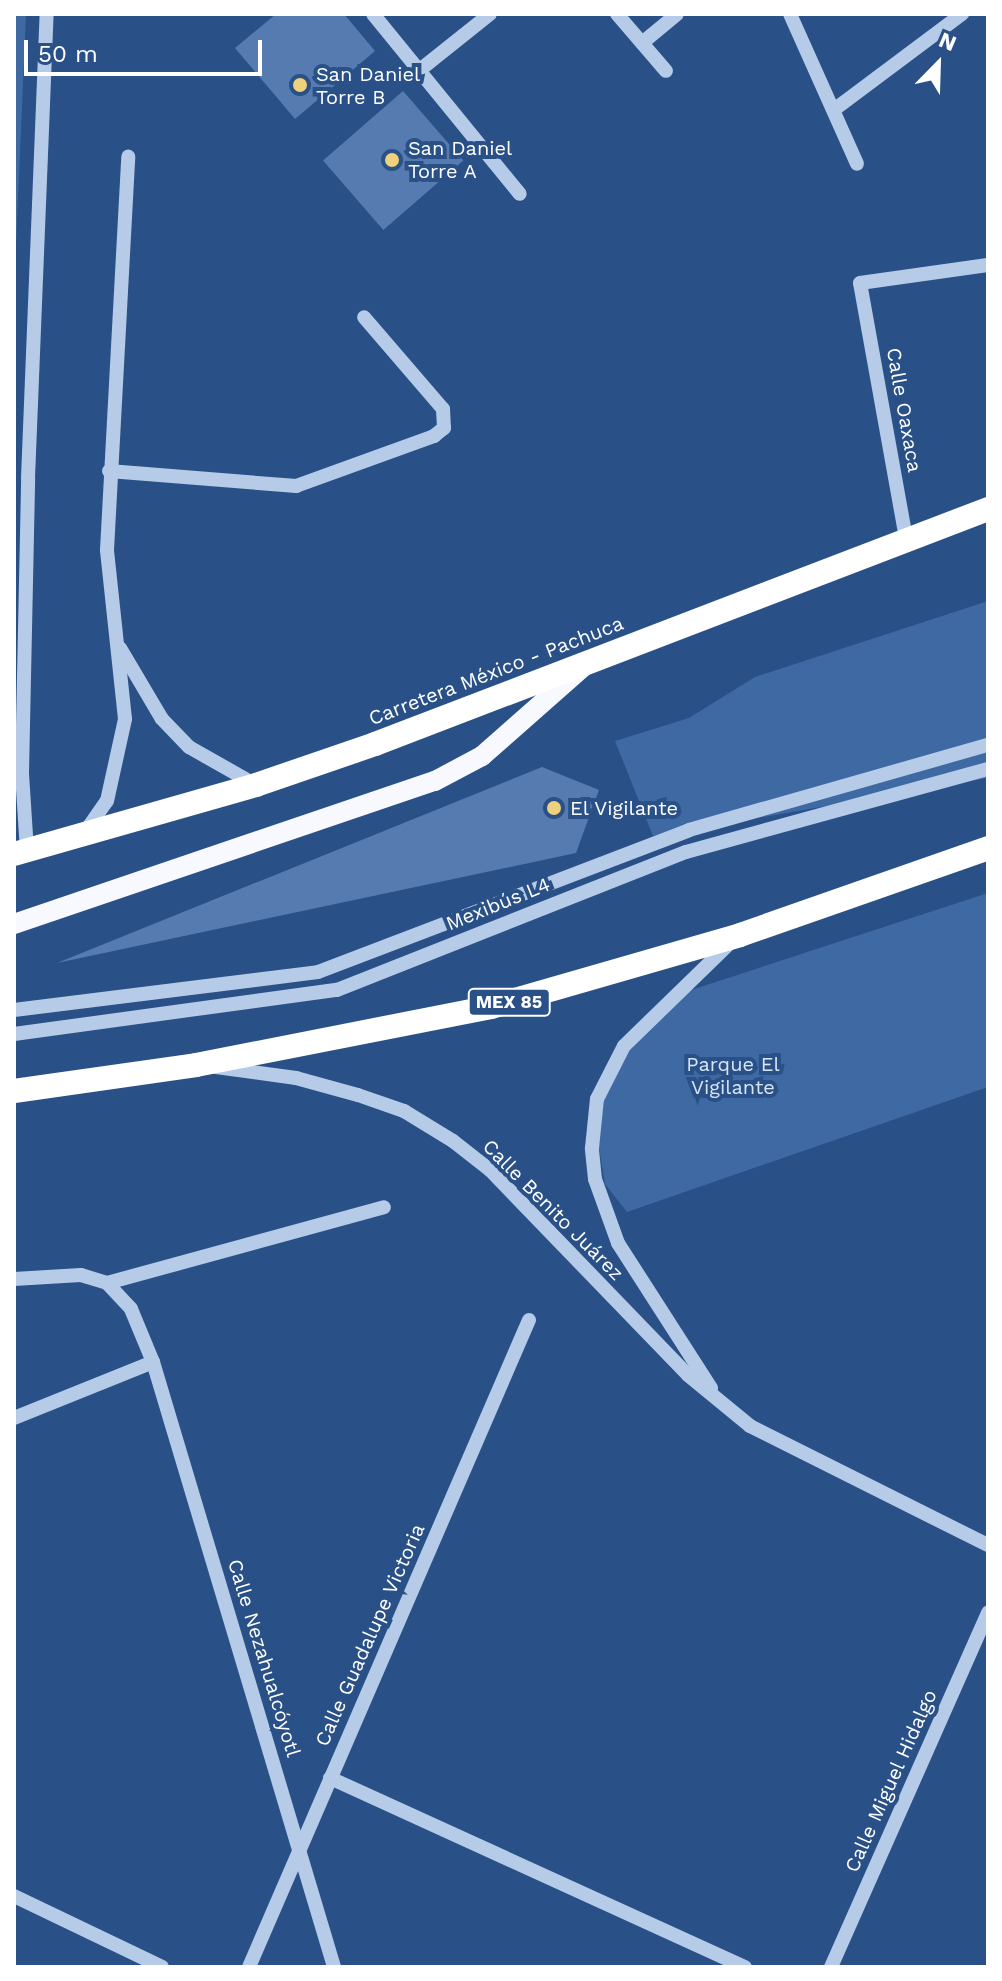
<!DOCTYPE html>
<meta charset="utf-8">
<style>
body{margin:0}
#map{position:relative;width:1002px;height:1981px;overflow:hidden;background:#295087;font-family:"Work Sans",sans-serif}
div>[style]{position:absolute}
[style*='--x']{left:calc(var(--x)*1px);top:calc(var(--y)*1px);width:calc(var(--w)*1px);rotate:calc(var(--a)*1deg)}
.green>*{inset:0;background:#3e69a3}
.building>*{inset:0;background:#567bb0;transform-origin:0 0}
.minor>*{height:14px;margin:-7px;padding:0 7px;transform-origin:7px;border-radius:7px;background:#b5cbe8}
.major>*{height:20px;margin:-10px;padding:0 10px;transform-origin:10px;border-radius:10px;background:#f7f9fe}
.highway>*{height:24px;margin:-12px;padding:0 12px;transform-origin:12px;border-radius:12px;background:#fff}
.dots>*{width:22px;height:22px;translate:-50% -50%;box-sizing:border-box;border:4px solid #295087;border-radius:50%}
span{translate:-50% -50%;white-space:nowrap;text-align:center;line-height:1.15;-webkit-text-stroke:8px #295087;paint-order:stroke}
.shield-label span{padding:2px 6px;background:#295087;border:2px solid;border-radius:6px;-webkit-text-stroke-width:0}
.shield-label{font-size:18px;color:#fff;font-weight:700}
.poi-label{font-size:20px;color:#fff}
.left{translate:0 -50%;text-align:left}
.street-label{font-size:20px;color:#fff}
.park-label{font-size:20px;color:#d8e5f6}
.frame{position:absolute;inset:0;border:16px solid #fff;pointer-events:none}
.north{position:absolute;left:898px;top:24px;width:80px;height:80px;-webkit-text-stroke:6px #295087;paint-order:stroke;rotate:23deg;font-size:22px;font-weight:700;line-height:32px;text-align:center;color:#fff}
.north::after{content:'';display:block;margin:auto;width:28px;height:36px;background:#fff;clip-path:polygon(50% 0,100% 100%,50% 72%,0 100%)}
.scale{position:absolute;left:24px;top:40px;width:238px;height:36px;box-sizing:border-box;border:4px solid #fff;border-top:0;padding-left:10px;font-size:24px;line-height:28px;white-space:nowrap;color:#fff;-webkit-text-stroke:6px #295087;paint-order:stroke}
</style>
<div id="map">
<div class="green">
<i style="clip-path:polygon(14px 14px,26px 14px,14px 292px)"></i>
<i style="clip-path:polygon(988px 601px,988px 778px,653px 836px,615px 741px,689px 718px,755px 677px)"></i>
<i style="clip-path:polygon(988px 893px,988px 1087px,627px 1212px,605px 1184px,598px 1142px,604px 1100px,624px 1053px,688px 991px)"></i>
</div>
<div class="building">
<i style="clip-path:polygon(276px 14px,344px 14px,375px 51px,295px 119px,235px 48px)"></i>
<i style="left:403px;top:91px;width:92px;height:106px;rotate:49deg"></i>
<i style="clip-path:polygon(542px 767px,599px 790px,576px 853px,57px 963px)"></i>
</div>
<div class="minor">
<i style="--x:373;--y:14;--w:232;--a:50.8"></i>
<i style="--x:617;--y:14;--w:75;--a:49.3"></i>
<i style="--x:790;--y:14;--w:164;--a:65.9"></i>
<i style="--x:642;--y:43;--w:45;--a:-39.6"></i>
<i style="--x:421;--y:69;--w:88;--a:-38.6"></i>
<i style="--x:835;--y:109;--w:159;--a:-36.8"></i>
<i style="--x:109;--y:471;--w:188;--a:4.6"></i>
<i style="--x:296;--y:486;--w:147;--a:-19.9"></i>
<i style="--x:434;--y:436;--w:13;--a:-39"></i>
<i style="--x:444;--y:428;--w:19;--a:-93"></i>
<i style="--x:443;--y:409;--w:121;--a:-130.7"></i>
<i style="--x:907;--y:544;--w:265;--a:-100.2"></i>
<i style="--x:860;--y:283;--w:129;--a:-8"></i>
<i style="--x:120;--y:648;--w:82;--a:59.4"></i>
<i style="--x:162;--y:719;--w:39;--a:46"></i>
<i style="--x:189;--y:747;--w:77;--a:29.6"></i>
<i style="--x:85;--y:832;--w:38;--a:-55"></i>
<i style="--x:107;--y:801;--w:84;--a:-77.6"></i>
<i style="--x:125;--y:719;--w:170;--a:-96.1"></i>
<i style="--x:107;--y:550;--w:394;--a:-86.9"></i>
<i style="--x:27;--y:851;--w:78;--a:-93.7"></i>
<i style="--x:22;--y:773;--w:295;--a:-88.8"></i>
<i style="--x:28;--y:478;--w:464;--a:-87.7"></i>
<i style="--x:14;--y:1010;--w:306;--a:-7.1"></i>
<i style="--x:318;--y:972;--w:397;--a:-20.9"></i>
<i style="--x:689;--y:830;--w:311;--a:-15.9"></i>
<i style="--x:14;--y:1034;--w:326;--a:-7.8"></i>
<i style="--x:337;--y:990;--w:375;--a:-21.6"></i>
<i style="--x:686;--y:852;--w:313;--a:-15.4"></i>
<i style="--x:216;--y:1067;--w:81;--a:7.8"></i>
<i style="--x:296;--y:1078;--w:64;--a:15.3"></i>
<i style="--x:358;--y:1095;--w:49;--a:19.2"></i>
<i style="--x:404;--y:1111;--w:57;--a:31.5"></i>
<i style="--x:453;--y:1141;--w:47;--a:38.1"></i>
<i style="--x:490;--y:1170;--w:285;--a:46"></i>
<i style="--x:688;--y:1375;--w:80;--a:39.4"></i>
<i style="--x:750;--y:1426;--w:266;--a:26.6"></i>
<i style="--x:14;--y:1279;--w:67;--a:-3.4"></i>
<i style="--x:81;--y:1275;--w:27;--a:17"></i>
<i style="--x:107;--y:1283;--w:35;--a:47"></i>
<i style="--x:131;--y:1309;--w:57;--a:67.5"></i>
<i style="--x:153;--y:1362;--w:631;--a:73.34"></i>
<i style="--x:107;--y:1283;--w:287;--a:-15.3"></i>
<i style="--x:711;--y:1388;--w:172;--a:-122.7"></i>
<i style="--x:618;--y:1243;--w:68;--a:-109.8"></i>
<i style="--x:595;--y:1179;--w:31;--a:-96"></i>
<i style="--x:592;--y:1148;--w:49;--a:-84.2"></i>
<i style="--x:597;--y:1099;--w:59;--a:-63"></i>
<i style="--x:624;--y:1046;--w:151;--a:-44.2"></i>
<i style="--x:14;--y:1418;--w:150;--a:-21.9"></i>
<i style="--x:330;--y:1778;--w:456;--a:24.5"></i>
<i style="--x:14;--y:1896;--w:164;--a:25.6"></i>
<i style="--x:249;--y:1967;--w:705;--a:-66.6"></i>
<i style="--x:831;--y:1967;--w:388;--a:-66.1"></i>
</div>
<div class="major">
<i style="--x:14;--y:924;--w:445;--a:-18.8"></i>
<i style="--x:435;--y:781;--w:53;--a:-28"></i>
<i style="--x:482;--y:756;--w:135;--a:-41.4"></i>
</div>
<div class="highway">
<i style="--x:14;--y:854;--w:252;--a:-15.9"></i>
<i style="--x:256;--y:785;--w:126;--a:-19"></i>
<i style="--x:375;--y:744;--w:657;--a:-20.97"></i>
<i style="--x:14;--y:1091;--w:184;--a:-8.1"></i>
<i style="--x:196;--y:1065;--w:301;--a:-11.1"></i>
<i style="--x:491;--y:1007;--w:259;--a:-16.1"></i>
<i style="--x:740;--y:935;--w:263;--a:-19.3"></i>
</div>
<div class="dots">
<i style="left:300px;top:85px;background:#efd07c"></i>
<i style="left:392px;top:160px;background:#efd07c"></i>
<i style="left:554px;top:808px;background:#efd07c"></i>
</div>
<div class="shield-label">
<span style="left:509px;top:1002px">MEX 85</span>
</div>
<div class="poi-label">
<span class="left" style="left:316px;top:86px">San Daniel<br>Torre B</span>
<span class="left" style="left:408px;top:160px">San Daniel<br>Torre A</span>
<span class="left" style="left:570px;top:808px">El Vigilante</span>
</div>
<div class="street-label">
<span style="left:904px;top:410px;rotate:80deg">Calle Oaxaca</span>
<span style="left:496px;top:671px;rotate:-21deg">Carretera México - Pachuca</span>
<span style="left:498px;top:904px;rotate:-22deg">Mexibús L4</span>
<span style="left:553px;top:1210px;rotate:45deg">Calle Benito Juárez</span>
<span style="left:370px;top:1635px;rotate:-66deg">Calle Guadalupe Victoria</span>
<span style="left:264px;top:1658px;rotate:73deg">Calle Nezahualcóyotl</span>
<span style="left:891px;top:1781px;rotate:-66deg">Calle Miguel Hidalgo</span>
</div>
<div class="park-label">
<span style="left:733px;top:1076px">Parque El<br>Vigilante</span>
</div>
<div class="frame"></div>
<div class="north">N</div>
<div class="scale">50 m</div>
</div>
